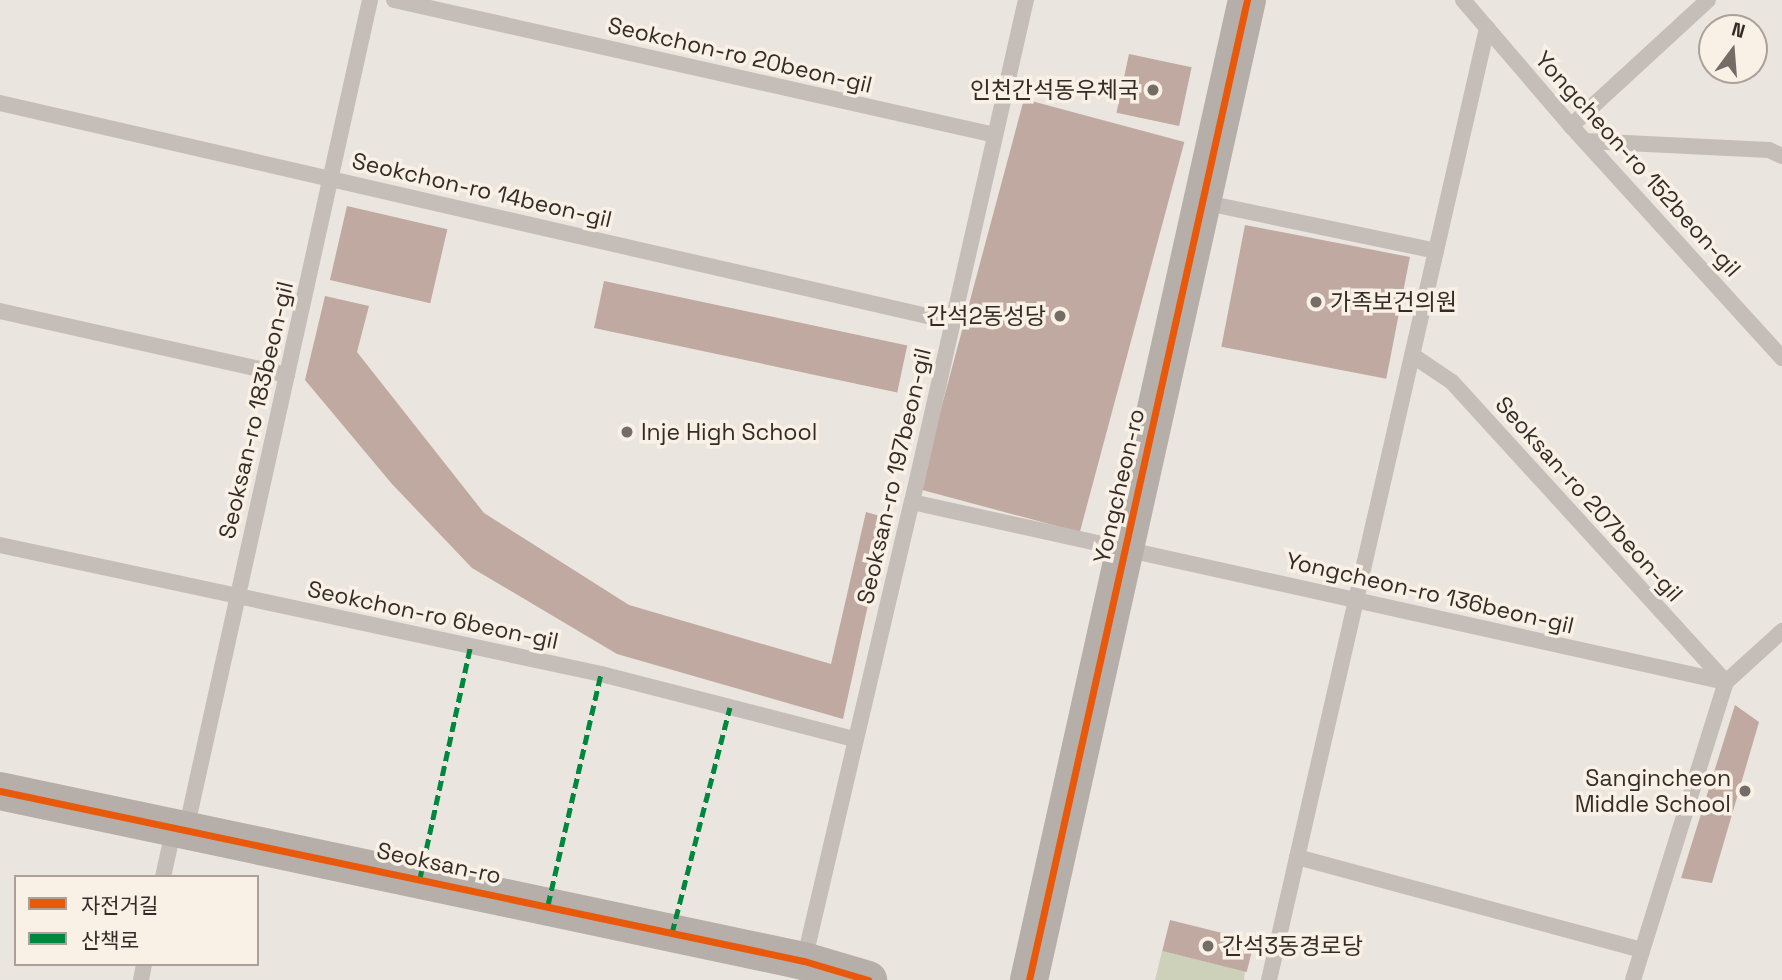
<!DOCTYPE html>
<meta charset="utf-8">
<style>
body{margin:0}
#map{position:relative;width:1782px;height:980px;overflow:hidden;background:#ebe5df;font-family:"Space Grotesk","Noto Sans KR",sans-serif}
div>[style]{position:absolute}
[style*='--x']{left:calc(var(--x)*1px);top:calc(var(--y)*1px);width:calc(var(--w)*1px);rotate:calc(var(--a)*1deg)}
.green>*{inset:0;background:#cdd1b9}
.building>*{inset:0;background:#bfa9a1;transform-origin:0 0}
.lane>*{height:16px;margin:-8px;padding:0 8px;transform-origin:8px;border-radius:8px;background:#c5beb8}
.secondary>*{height:38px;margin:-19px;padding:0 19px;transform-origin:19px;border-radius:19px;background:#b5aea9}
.quiet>*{height:5px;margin-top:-2.5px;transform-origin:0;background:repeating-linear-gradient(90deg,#00873e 0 10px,transparent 0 15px)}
.cycleway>*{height:7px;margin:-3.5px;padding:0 3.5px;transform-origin:3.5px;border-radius:3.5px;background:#e8590c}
.dots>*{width:19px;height:19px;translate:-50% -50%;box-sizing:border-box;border:4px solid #f9f0e6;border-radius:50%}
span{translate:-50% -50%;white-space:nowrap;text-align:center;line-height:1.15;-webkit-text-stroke:7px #f9f0e6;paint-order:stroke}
.street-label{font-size:23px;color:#352b27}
.poi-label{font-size:23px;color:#352b27}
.right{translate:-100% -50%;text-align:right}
.left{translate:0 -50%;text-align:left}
.legend{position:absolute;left:14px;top:875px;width:245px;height:91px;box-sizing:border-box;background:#f9f0e6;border:2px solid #aba19a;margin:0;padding:9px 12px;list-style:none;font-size:21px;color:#352b27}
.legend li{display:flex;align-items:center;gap:14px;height:35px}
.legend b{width:35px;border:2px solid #aba19a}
.north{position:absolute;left:1698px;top:14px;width:70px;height:70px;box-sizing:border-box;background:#f9f0e6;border:2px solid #aba19a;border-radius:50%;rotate:16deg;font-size:19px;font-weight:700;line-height:28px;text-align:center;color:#352b27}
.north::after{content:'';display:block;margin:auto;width:24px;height:32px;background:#756c67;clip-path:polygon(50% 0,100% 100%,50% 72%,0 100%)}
</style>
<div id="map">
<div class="green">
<i style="clip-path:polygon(1162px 951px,1245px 971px,1244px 980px,1155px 980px)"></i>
</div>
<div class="building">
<i style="left:1129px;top:54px;width:64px;height:60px;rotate:12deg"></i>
<i style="left:1024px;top:99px;width:166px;height:404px;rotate:15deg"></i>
<i style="left:347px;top:206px;width:103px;height:76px;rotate:13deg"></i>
<i style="left:1245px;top:225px;width:168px;height:124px;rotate:11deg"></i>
<i style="left:604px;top:281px;width:310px;height:48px;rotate:12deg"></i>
<i style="clip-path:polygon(325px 296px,369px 306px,357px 352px,484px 513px,629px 605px,831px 664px,866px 512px,887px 518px,843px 719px,617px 654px,472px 568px,392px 484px,305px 380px)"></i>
<i style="clip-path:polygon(1735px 705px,1759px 722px,1712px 883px,1681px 878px)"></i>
<i style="left:1170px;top:920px;width:87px;height:32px;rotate:14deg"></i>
</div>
<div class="lane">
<i style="--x:394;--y:0;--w:616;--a:12.66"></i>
<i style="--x:1463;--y:0;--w:166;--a:49.4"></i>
<i style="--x:1571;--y:126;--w:314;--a:47.7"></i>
<i style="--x:0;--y:103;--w:978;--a:12.94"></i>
<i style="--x:1571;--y:126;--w:186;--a:-42.6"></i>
<i style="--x:1585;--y:141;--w:184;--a:2.8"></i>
<i style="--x:1769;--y:150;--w:14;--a:25"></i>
<i style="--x:1202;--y:202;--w:239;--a:11.8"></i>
<i style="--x:0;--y:311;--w:294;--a:12.6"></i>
<i style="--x:1412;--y:355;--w:48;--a:34"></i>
<i style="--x:1452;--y:382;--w:406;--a:47.6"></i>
<i style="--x:912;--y:502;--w:834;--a:12.47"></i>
<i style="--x:0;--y:545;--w:615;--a:12.11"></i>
<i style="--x:601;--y:674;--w:261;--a:14.4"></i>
<i style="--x:186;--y:830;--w:850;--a:-77.5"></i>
<i style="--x:1297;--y:857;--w:357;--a:15.1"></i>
<i style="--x:163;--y:877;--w:51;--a:-77.6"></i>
<i style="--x:804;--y:961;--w:472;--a:-76.8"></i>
<i style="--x:912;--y:502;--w:515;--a:-77.21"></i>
<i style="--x:141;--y:980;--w:16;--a:-79"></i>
<i style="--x:1269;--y:980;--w:977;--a:-77.1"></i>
<i style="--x:1633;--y:980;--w:312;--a:-72.7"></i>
<i style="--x:1726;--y:682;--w:76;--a:-42.3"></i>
</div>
<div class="secondary">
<i style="--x:0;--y:791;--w:822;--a:11.94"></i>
<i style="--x:804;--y:961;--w:67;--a:16.5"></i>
<i style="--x:1029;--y:980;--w:1004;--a:-77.46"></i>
</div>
<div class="quiet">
<i style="--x:420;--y:878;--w:235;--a:-77.7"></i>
<i style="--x:548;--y:905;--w:237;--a:-77.1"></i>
<i style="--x:672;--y:933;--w:233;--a:-75.6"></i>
</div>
<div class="cycleway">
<i style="--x:0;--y:791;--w:822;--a:11.94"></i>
<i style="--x:804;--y:961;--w:67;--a:16.5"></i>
<i style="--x:1029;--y:980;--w:1004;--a:-77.46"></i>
</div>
<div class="dots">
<i style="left:1153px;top:90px;background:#756c67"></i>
<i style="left:1316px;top:302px;background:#756c67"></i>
<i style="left:1060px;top:316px;background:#756c67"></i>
<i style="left:627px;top:432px;background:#756c67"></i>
<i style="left:1745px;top:791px;background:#756c67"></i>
<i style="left:1208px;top:946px;background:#756c67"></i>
</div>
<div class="street-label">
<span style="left:740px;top:55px;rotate:13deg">Seokchon-ro 20beon-gil</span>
<span style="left:1638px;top:164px;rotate:48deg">Yongcheon-ro 152beon-gil</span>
<span style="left:482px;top:190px;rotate:13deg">Seokchon-ro 14beon-gil</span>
<span style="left:256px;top:410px;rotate:-77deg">Seoksan-ro 183beon-gil</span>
<span style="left:894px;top:476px;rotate:-77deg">Seoksan-ro 197beon-gil</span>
<span style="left:1119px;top:486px;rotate:-77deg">Yongcheon-ro</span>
<span style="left:1589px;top:499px;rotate:48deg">Seoksan-ro 207beon-gil</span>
<span style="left:1430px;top:593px;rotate:13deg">Yongcheon-ro 136beon-gil</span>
<span style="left:433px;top:615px;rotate:12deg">Seokchon-ro 6beon-gil</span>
<span style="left:439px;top:863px;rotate:12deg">Seoksan-ro</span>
</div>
<div class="poi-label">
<span class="right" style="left:1139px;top:90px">인천간석동우체국</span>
<span class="left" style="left:1330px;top:302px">가족보건의원</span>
<span class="right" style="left:1046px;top:316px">간석2동성당</span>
<span class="left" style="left:641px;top:432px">Inje High School</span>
<span class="right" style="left:1731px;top:791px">Sangincheon<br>Middle School</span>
<span class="left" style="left:1222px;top:946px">간석3동경로당</span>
</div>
<ul class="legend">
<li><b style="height:9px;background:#e8590c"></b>자전거길</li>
<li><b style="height:9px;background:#00873e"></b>산책로</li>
</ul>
<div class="north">N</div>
</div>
